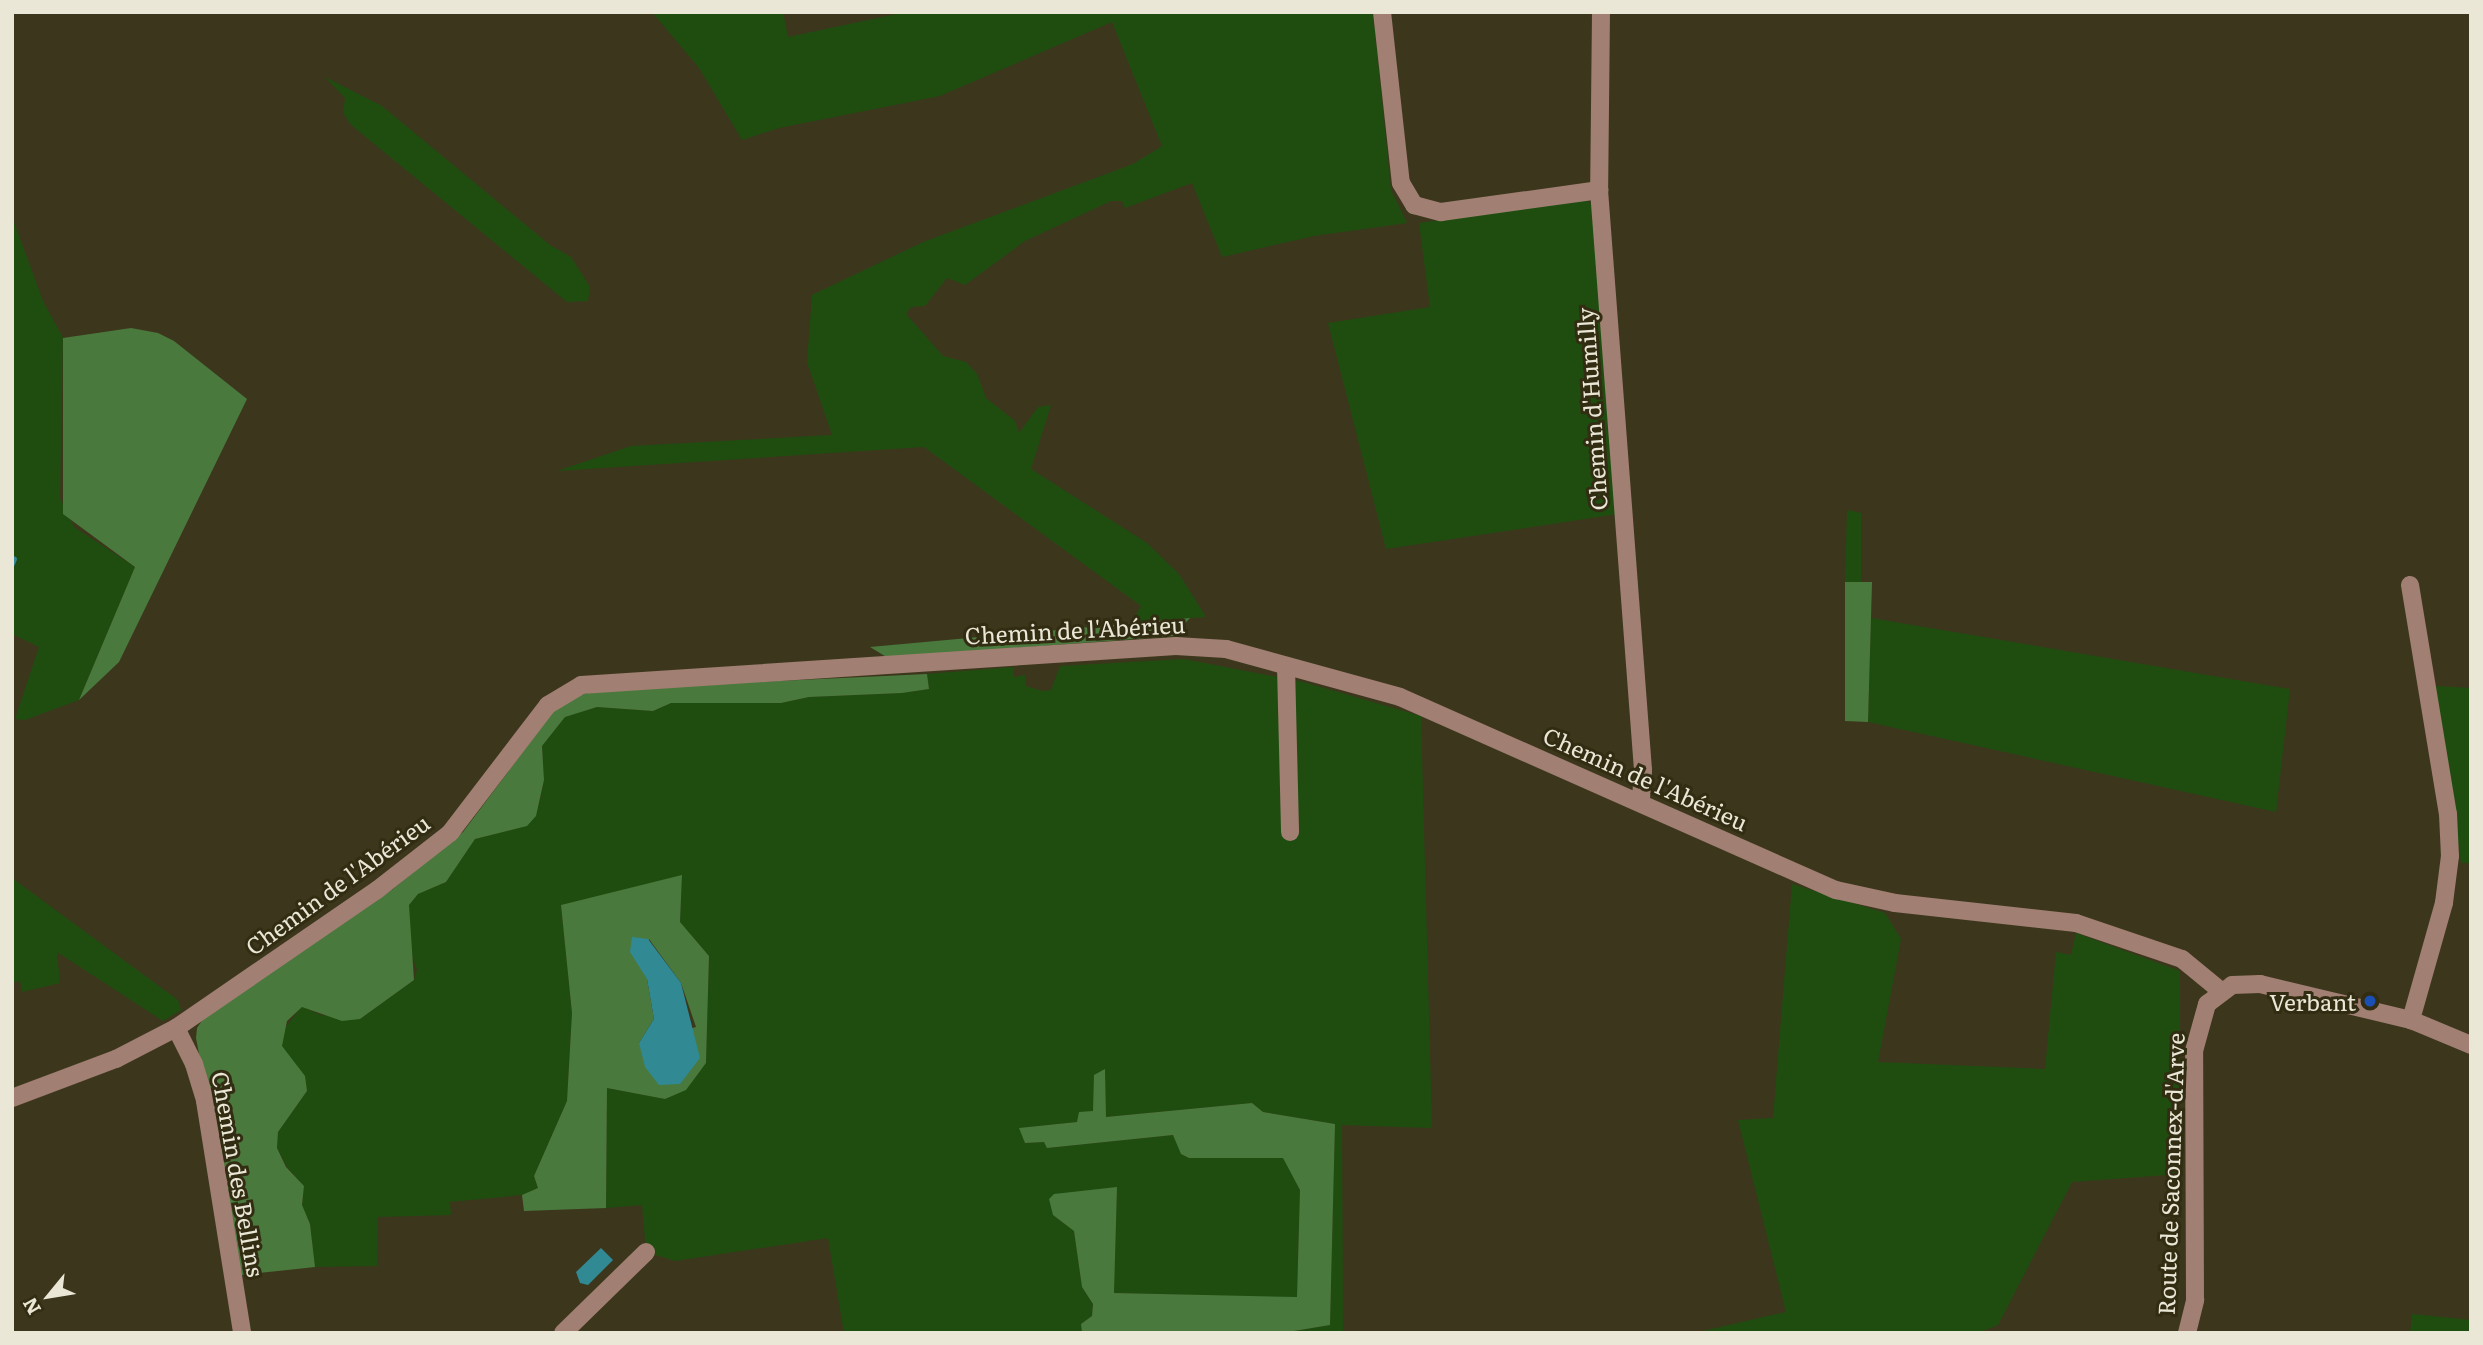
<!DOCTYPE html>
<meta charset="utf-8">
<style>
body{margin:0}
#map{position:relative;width:2483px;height:1345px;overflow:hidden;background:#3c371c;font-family:Literata,serif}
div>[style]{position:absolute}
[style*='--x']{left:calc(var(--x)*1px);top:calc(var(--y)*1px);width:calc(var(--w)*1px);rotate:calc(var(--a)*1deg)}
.green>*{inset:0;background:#1f4d10}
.forest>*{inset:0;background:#4a793d}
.water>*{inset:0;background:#318994}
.stream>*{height:6px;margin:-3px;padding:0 3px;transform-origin:3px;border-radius:3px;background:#318994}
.minor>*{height:18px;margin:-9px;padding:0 9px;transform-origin:9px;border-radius:9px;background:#a17f73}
.dots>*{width:19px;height:19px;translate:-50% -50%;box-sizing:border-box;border:4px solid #322d12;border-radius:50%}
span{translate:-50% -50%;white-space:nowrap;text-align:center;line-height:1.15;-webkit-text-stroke:6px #322d12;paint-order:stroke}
.street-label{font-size:23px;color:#eae7d7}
.poi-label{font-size:23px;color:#eae7d7}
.right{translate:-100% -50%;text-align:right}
.frame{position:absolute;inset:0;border:14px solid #eae7d7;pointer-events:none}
.north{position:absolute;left:14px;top:1261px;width:70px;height:70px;-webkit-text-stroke:5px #322d12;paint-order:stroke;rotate:240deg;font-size:19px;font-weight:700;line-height:28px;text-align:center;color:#eae7d7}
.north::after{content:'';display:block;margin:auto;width:24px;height:32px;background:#eae7d7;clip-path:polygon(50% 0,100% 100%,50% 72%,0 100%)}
</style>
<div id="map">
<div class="green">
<i style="clip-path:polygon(652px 12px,783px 12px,788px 37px,906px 12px,1373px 12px,1391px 190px,1407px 223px,1314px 236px,1222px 257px,1192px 183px,1125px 208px,1122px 201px,1111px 201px,1025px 241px,965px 285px,947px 278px,925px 306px,911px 307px,906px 314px,943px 356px,966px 362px,977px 374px,986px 398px,1015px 421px,1019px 433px,1038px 407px,1051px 405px,1031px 469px,1147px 543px,1179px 574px,1206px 617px,1132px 622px,1141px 606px,924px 447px,557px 471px,631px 446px,832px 435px,807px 362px,812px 295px,923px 242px,1133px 164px,1162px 146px,1112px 22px,940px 96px,779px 128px,742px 140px,699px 68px)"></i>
<i style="clip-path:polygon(325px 77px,382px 106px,550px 245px,571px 257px,590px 287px,588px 301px,567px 302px,351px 125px,343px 113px,345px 98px)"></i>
<i style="clip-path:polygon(1586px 199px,1592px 206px,1618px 514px,1386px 549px,1328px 323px,1430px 307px,1419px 223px)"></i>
<i style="clip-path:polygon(12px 217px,43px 301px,63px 338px,60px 498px,74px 527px,135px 567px,79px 700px,25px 720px,15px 719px,39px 647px,12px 634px)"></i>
<i style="clip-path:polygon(1847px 510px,1861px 513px,1861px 582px,1845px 582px)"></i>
<i style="clip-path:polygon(1871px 618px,2290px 689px,2276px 812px,1868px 722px)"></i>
<i style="clip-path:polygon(1184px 659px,1303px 682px,1421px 716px,1432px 1128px,1342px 1125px,1343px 1333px,1282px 1333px,1330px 1325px,1335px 1124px,1263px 1112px,1252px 1103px,1106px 1117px,1105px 1070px,1094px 1075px,1094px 1111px,1077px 1122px,1020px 1128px,1025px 1143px,1044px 1142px,1048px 1148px,1174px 1135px,1181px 1154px,1189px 1158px,1284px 1158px,1300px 1190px,1297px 1298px,1113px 1293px,1117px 1188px,1053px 1215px,1074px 1231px,1082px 1287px,1093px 1304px,1092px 1316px,1081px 1324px,1082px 1333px,844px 1333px,828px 1238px,675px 1261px,646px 1252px,642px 1205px,606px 1208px,607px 1088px,666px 1099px,706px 1063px,709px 956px,680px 922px,682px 876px,561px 905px,572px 1013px,567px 1101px,534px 1176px,538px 1188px,522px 1195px,450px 1202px,451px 1215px,378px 1217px,377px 1266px,315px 1267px,310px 1224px,302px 1206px,304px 1186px,287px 1167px,277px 1148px,278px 1132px,307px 1091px,297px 1066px,281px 1046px,281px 1033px,302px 1006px,320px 1015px,360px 1019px,414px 980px,417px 970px,408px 942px,409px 905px,417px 894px,446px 882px,475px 839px,511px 830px,539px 805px,544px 780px,542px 746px,565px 717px,597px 707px,653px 711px,671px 703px,781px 703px,809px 697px,902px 693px,929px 689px,927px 674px,1013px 667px,1014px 677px,1025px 675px,1026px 686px,1042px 691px,1051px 690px,1060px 666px)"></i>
<i style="clip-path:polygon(2435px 686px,2471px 688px,2471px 863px,2461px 863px)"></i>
<i style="clip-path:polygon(12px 878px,178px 1000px,181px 1010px,163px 1021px,57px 952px,60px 983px,22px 992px,20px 981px,12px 983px)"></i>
<i style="clip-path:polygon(1792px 884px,1885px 913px,1901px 939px,1878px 1062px,2045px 1069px,2056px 952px,2071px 955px,2076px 933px,2180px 971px,2180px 1174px,2072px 1182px,1998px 1325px,1978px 1333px,1694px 1333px,1786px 1312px,1738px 1120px,1773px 1118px)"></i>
<i style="clip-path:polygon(2412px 1314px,2471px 1320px,2471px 1333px,2410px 1333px)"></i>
</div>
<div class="forest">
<i style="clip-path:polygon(131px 328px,158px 333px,174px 341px,247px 399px,119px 662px,79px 700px,135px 567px,63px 514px,63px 338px)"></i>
<i style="clip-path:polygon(1845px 582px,1872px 582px,1868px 722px,1845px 721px)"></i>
<i style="clip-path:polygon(1190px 618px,1173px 636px,888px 658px,870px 647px)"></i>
<i style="clip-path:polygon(927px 674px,929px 689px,902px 693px,809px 697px,781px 703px,671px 703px,653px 711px,597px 707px,565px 717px,542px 746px,544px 780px,536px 816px,527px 826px,475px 839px,446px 882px,418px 894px,409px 905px,414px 980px,360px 1019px,342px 1021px,302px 1007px,287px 1021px,282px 1046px,305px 1076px,307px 1091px,278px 1132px,277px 1148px,286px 1167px,304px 1186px,302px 1205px,310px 1224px,315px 1267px,241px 1275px,196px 1038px,197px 1028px,207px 1013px,393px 889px,463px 832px,552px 713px,568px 698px,605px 689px)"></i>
<i style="clip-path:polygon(evenodd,682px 875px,680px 922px,709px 956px,706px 1063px,686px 1090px,665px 1099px,607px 1088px,606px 1208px,524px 1211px,522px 1195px,538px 1188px,534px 1176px,567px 1101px,572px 1013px,561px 905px,682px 875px,649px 939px,681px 983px,696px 1027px,639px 1043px,654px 1019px,647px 979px,649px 939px)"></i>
<i style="clip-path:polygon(1105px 1069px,1106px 1117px,1252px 1103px,1263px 1112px,1335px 1124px,1330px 1325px,1282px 1333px,1082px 1333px,1081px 1324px,1092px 1316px,1093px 1304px,1082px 1287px,1074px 1231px,1053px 1215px,1049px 1199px,1054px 1194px,1117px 1187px,1114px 1293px,1297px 1297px,1300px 1190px,1283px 1158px,1189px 1158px,1181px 1154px,1173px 1135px,1047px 1148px,1044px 1142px,1025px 1143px,1019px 1128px,1077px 1122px,1079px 1112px,1093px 1111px,1094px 1075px)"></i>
</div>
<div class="water">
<i style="clip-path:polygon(632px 937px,648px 939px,681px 983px,700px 1058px,680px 1084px,659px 1085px,645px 1067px,639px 1043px,654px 1019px,647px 979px,630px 952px)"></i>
<i style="clip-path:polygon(601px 1248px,613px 1260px,588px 1285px,580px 1283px,576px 1272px)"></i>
</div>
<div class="stream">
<i style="--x:12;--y:564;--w:5;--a:-68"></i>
</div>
<div class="minor">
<i style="--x:1382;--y:12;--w:172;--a:83.7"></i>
<i style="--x:1401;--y:183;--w:26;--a:59"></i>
<i style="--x:1414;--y:205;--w:28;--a:15"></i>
<i style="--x:1441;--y:212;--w:160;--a:-7.9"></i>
<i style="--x:1601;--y:12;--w:178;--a:90.6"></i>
<i style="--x:1599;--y:190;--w:582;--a:85.66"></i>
<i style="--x:1643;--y:770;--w:31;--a:94"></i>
<i style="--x:2410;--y:585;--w:232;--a:80.6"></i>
<i style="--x:2448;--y:814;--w:42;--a:87.3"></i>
<i style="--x:2450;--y:856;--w:47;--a:97.3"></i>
<i style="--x:2444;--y:903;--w:122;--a:105.8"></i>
<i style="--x:1286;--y:666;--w:166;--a:88.6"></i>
<i style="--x:176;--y:1028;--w:40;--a:63.4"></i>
<i style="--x:194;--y:1064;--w:39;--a:73"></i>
<i style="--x:205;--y:1101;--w:235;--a:80.9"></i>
<i style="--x:12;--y:1098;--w:111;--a:-20.6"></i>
<i style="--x:116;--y:1059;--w:68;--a:-27.3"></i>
<i style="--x:176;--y:1028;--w:244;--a:-34.5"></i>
<i style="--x:377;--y:890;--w:93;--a:-38"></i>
<i style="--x:450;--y:833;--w:161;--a:-52.6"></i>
<i style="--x:548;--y:705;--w:39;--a:-31"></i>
<i style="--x:581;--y:685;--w:596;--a:-3.75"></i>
<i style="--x:1176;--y:646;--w:50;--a:3.4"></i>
<i style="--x:1226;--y:649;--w:180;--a:15.4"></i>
<i style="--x:1400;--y:697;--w:477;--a:23.9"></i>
<i style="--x:1836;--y:890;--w:60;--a:12.4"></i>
<i style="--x:1895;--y:903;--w:182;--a:6.3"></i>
<i style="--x:2076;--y:923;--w:112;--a:18.8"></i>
<i style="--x:2182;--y:959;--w:50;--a:39.4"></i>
<i style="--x:563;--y:1333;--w:116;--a:-44.3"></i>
<i style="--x:2187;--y:1333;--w:34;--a:-76"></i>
<i style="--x:2195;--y:1300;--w:249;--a:-90.2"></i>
<i style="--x:2194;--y:1051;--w:49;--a:-74.5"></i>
<i style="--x:2207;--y:1004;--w:31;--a:-37"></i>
<i style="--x:2232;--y:985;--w:28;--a:-2"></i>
<i style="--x:2260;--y:984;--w:155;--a:13.4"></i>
<i style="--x:2411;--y:1020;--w:65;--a:22.6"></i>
</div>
<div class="dots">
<i style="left:2370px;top:1001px;background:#1a4fb4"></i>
</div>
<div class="street-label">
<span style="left:1591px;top:409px;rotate:-94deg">Chemin d'Humilly</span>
<span style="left:1075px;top:629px;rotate:-3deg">Chemin de l'Abérieu</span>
<span style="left:1646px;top:778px;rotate:24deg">Chemin de l'Abérieu</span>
<span style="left:337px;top:884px;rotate:-36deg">Chemin de l'Abérieu</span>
<span style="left:239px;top:1174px;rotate:80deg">Chemin des Bellins</span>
<span style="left:2170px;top:1174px;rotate:-88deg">Route de Saconnex-d'Arve</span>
</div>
<div class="poi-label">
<span class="right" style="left:2356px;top:1001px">Verbant</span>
</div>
<div class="frame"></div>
<div class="north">N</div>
</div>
